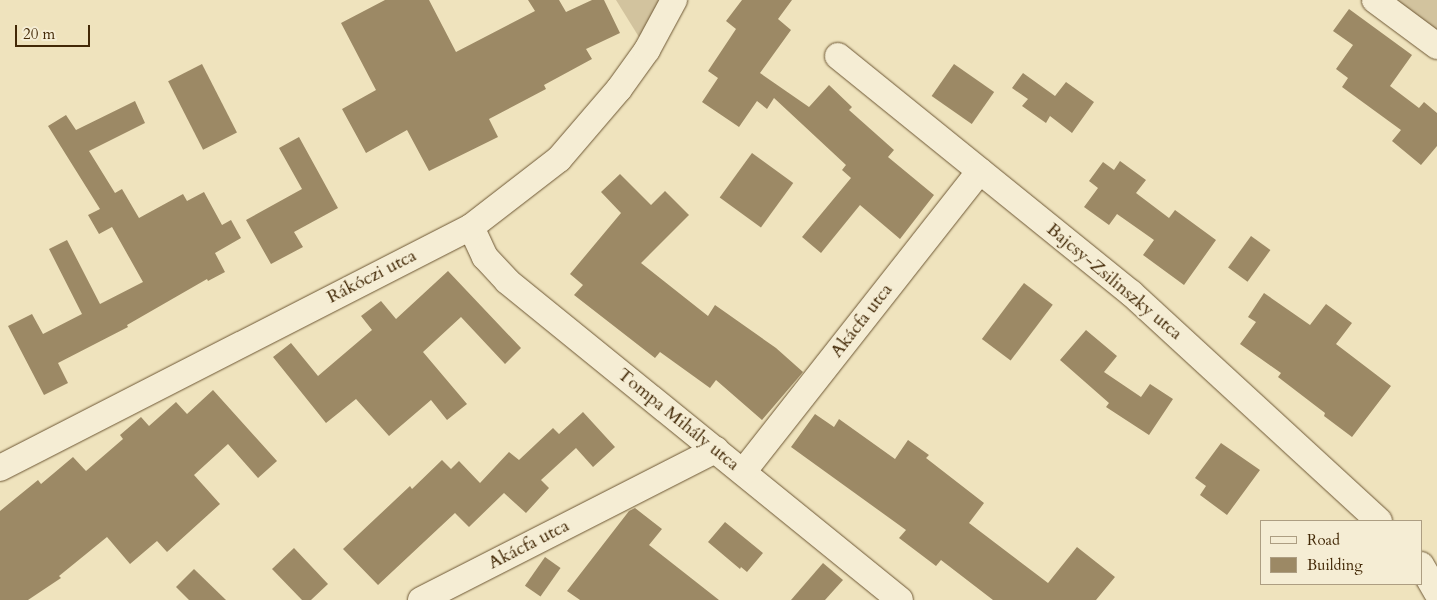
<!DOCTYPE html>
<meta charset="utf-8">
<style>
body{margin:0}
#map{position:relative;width:1437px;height:600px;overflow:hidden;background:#efe3bd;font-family:Cardo,serif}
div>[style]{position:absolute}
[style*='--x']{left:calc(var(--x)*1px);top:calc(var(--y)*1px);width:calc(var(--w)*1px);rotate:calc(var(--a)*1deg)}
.green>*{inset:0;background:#d2c39e}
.building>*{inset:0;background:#9c8965;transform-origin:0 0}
.roads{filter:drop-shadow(0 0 1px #6d5734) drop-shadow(0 0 1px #6d5734)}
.minor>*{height:26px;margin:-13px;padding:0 13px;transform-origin:13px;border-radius:13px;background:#f5edd4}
span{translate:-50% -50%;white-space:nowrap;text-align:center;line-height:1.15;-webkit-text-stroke:4px #f5edd4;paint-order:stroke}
.street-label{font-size:18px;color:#422806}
.legend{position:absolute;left:1260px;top:520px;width:162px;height:65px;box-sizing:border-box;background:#f5edd4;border:1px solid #ad9e82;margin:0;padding:6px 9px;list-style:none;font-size:15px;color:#422806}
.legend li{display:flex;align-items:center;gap:10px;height:25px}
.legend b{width:25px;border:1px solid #ad9e82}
.scale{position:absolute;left:15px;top:25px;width:75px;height:22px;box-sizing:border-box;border:2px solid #422806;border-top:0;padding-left:6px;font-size:15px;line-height:18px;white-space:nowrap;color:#422806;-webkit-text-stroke:4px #f5edd4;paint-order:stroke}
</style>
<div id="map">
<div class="green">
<i style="clip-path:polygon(616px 0,674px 0,647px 50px)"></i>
<i style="clip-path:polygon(1375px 0,1437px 0,1437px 46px)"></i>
</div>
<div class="building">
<i style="clip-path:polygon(385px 0,429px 0,456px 52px,535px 11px,528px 0,559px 0,566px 12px,592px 0,604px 0,620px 33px,586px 49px,592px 59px,544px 85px,546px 89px,489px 119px,498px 137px,429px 171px,407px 130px,366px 153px,342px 109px,376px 90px,341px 23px)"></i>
<i style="clip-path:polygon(742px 0,792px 0,778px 19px,791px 30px,760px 73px,809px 107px,829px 85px,852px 107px,849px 110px,894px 150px,888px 157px,934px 195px,900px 239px,860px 205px,821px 253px,802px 237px,851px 178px,842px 170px,846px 165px,774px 98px,767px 109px,757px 101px,739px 127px,702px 102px,718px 78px,708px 71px,736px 29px,726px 21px)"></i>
<i style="clip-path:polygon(1349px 9px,1412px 55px,1390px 86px,1419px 108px,1424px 102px,1437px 113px,1437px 146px,1421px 165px,1392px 141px,1401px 130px,1342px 87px,1348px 78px,1336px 69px,1353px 45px,1333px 31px)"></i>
<i style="left:202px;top:64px;width:77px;height:38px;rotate:63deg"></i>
<i style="left:954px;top:64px;width:49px;height:39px;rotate:35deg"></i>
<i style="clip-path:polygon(1023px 73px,1055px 96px,1066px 82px,1094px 102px,1072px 133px,1050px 116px,1046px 123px,1022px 106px,1028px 99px,1012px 88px)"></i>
<i style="clip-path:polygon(135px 101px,145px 123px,89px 151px,115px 193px,122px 189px,139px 218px,183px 194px,187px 201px,204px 192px,222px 225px,231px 220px,241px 238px,215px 253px,225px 272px,208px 281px,207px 279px,127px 325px,128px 327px,58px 363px,68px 383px,44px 395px,8px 326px,32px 314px,43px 334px,82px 314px,49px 249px,67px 240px,100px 304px,143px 282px,112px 227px,99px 234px,88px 215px,100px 209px,48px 126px,66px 115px,76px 130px)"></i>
<i style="clip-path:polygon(299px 137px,338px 208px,294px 232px,303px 247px,271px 264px,246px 220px,302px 189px,279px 148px)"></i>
<i style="left:752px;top:153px;width:51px;height:55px;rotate:36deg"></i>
<i style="clip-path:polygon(1120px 161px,1146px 180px,1136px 193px,1169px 218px,1175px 210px,1216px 240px,1184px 285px,1143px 255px,1154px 240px,1117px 214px,1109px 225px,1084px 207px,1098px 188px,1089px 181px,1103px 162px,1114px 170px)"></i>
<i style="clip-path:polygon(620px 174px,651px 205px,665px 191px,689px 215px,641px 263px,708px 316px,715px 305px,776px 348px,803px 372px,762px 420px,716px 380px,710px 388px,660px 352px,655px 358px,574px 295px,583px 285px,570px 274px,621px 213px,601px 192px)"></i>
<i style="left:1251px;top:236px;width:24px;height:39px;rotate:36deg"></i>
<i style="clip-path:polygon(448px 271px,521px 348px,505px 364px,461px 317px,423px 352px,467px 404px,447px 420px,431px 400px,389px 436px,356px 399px,326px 423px,273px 357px,291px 343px,318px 376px,372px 330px,361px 316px,381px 301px,396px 319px)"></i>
<i style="left:1024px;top:283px;width:36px;height:70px;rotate:37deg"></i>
<i style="clip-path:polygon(1264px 293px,1310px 325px,1326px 304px,1352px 323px,1336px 344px,1391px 386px,1352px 437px,1324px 416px,1325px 413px,1278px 377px,1281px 373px,1240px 344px,1256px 322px,1248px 317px)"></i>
<i style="clip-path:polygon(1086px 330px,1117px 356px,1104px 372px,1141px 397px,1150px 384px,1173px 399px,1149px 435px,1106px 407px,1109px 403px,1060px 360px)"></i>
<i style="clip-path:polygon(213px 390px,277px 461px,258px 478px,228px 444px,194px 475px,220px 504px,167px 552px,157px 541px,130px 564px,107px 537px,59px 576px,61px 578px,28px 600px,0 600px,0 511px,38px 480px,41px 484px,73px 457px,86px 471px,123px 439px,120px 435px,141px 417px,149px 426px,176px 402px,187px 414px)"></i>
<i style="clip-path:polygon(583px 412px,615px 447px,593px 467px,576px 448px,541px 480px,549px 488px,526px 513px,504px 493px,469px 527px,455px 513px,378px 585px,343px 549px,410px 486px,412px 489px,442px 460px,451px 469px,459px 461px,480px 483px,509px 452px,519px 460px,553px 428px,559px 434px)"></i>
<i style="clip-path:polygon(815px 414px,834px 427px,839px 419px,895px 459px,908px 440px,929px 455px,926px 458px,984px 503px,969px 523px,1048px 583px,1077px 547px,1115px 577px,1096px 600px,993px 600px,941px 560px,936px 566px,899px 538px,906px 530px,791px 447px)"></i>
<i style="clip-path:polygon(1221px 443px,1260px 470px,1227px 515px,1200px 495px,1206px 486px,1195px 478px)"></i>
<i style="clip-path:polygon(635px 508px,662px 529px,649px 545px,719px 600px,580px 600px,567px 591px,629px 511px)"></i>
<i style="clip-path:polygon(725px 522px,763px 553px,747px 572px,741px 567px,740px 569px,708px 542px)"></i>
<i style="clip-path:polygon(294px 548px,328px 584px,311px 600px,302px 600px,272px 569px)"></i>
<i style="left:545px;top:557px;width:19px;height:35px;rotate:35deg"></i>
<i style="clip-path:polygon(823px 563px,843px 580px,825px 600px,791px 600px)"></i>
<i style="clip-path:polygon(194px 569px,226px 600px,189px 600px,176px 587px)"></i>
</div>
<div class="roads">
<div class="minor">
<i style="--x:1375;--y:0;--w:77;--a:36.6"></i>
<i style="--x:838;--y:56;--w:377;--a:39"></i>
<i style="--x:1131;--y:293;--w:337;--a:42.6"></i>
<i style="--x:471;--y:227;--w:33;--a:65"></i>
<i style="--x:485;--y:257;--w:33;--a:47"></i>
<i style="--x:507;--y:281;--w:506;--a:39.07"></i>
<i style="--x:0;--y:468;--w:529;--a:-27.1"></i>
<i style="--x:471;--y:227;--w:111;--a:-37.7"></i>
<i style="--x:559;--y:159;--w:92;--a:-49.4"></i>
<i style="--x:619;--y:89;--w:48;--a:-54.3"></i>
<i style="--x:647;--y:50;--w:57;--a:-61.6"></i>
<i style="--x:743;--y:472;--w:383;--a:-51.8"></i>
<i style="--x:1421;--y:565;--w:32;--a:60"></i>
<i style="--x:421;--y:600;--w:331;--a:-27"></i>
</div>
</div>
<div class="street-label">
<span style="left:372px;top:277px;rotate:-27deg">Rákóczi utca</span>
<span style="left:1114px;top:282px;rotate:40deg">Bajcsy-Zsilinszky utca</span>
<span style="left:862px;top:321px;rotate:-52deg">Akácfa utca</span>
<span style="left:678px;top:420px;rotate:39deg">Tompa Mihály utca</span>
<span style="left:529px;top:545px;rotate:-27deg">Akácfa utca</span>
</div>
<ul class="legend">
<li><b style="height:6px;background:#f5edd4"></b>Road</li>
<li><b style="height:14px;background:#9c8965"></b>Building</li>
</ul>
<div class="scale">20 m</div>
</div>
